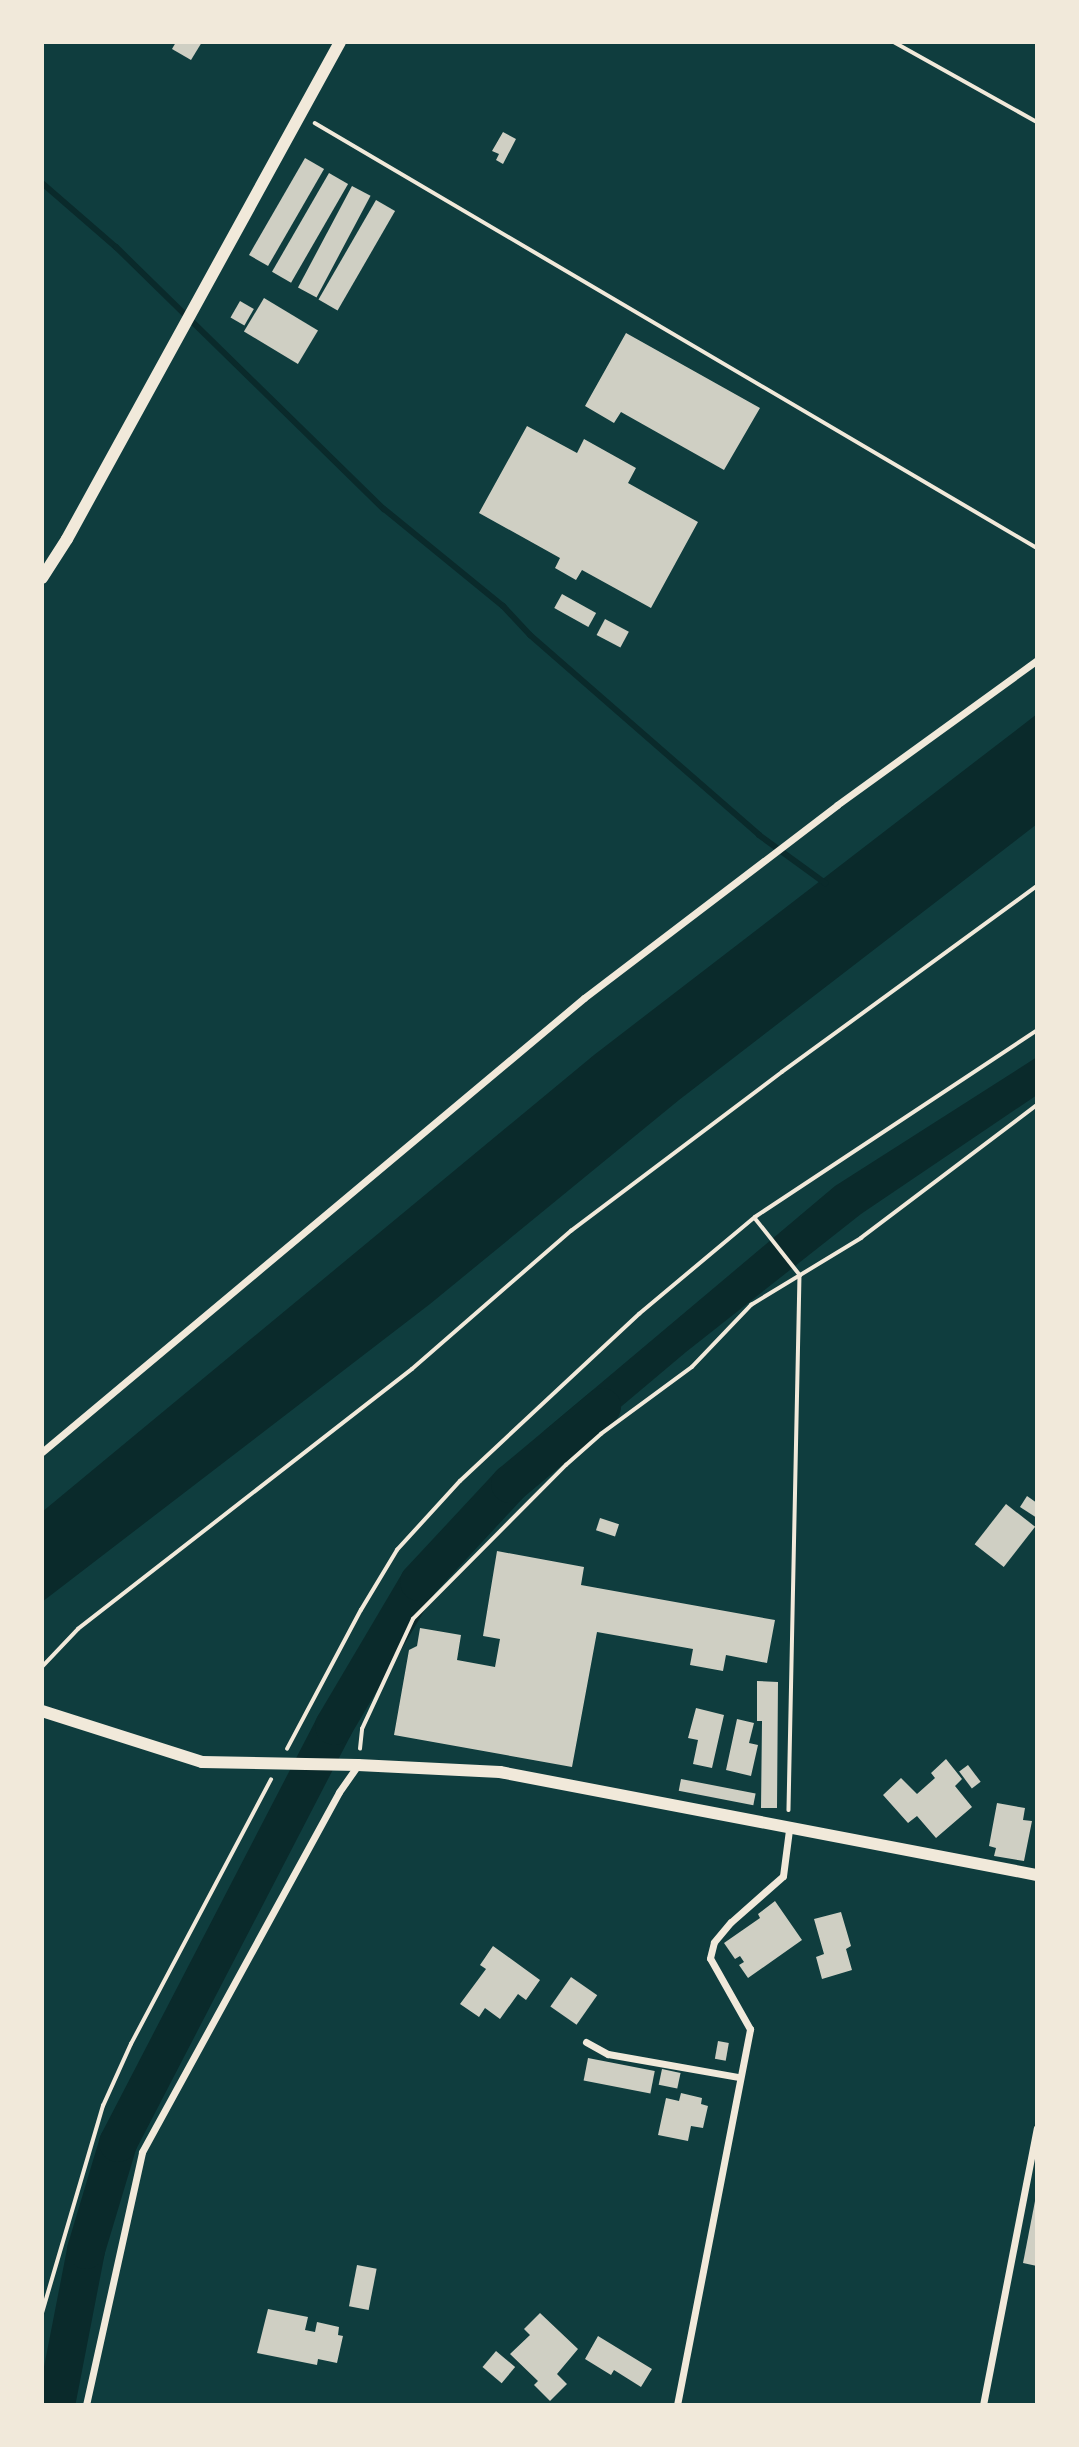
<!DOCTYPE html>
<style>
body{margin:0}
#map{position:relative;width:1079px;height:2447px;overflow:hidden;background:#0f3d3e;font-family:"Fira Sans",sans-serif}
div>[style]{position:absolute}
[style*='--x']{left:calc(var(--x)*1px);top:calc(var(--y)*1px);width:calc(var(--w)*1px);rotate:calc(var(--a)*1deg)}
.water>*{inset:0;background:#0a2a2b}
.stream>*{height:6px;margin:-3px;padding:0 3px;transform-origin:3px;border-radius:3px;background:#0a2a2b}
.river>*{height:38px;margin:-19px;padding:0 19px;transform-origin:19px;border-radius:19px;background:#0a2a2b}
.building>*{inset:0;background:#cfcfc3;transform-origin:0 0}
.path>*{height:3.5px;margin:-1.75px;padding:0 1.75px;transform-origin:1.75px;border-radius:1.75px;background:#f1e9da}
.minor>*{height:7px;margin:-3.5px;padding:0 3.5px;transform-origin:3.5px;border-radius:3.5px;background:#f1e9da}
.tertiary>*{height:12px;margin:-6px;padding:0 6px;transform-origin:6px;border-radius:6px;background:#f1e9da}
span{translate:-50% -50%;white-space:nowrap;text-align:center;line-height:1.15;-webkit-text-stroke:5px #f1e9da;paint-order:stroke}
.frame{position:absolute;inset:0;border:44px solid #f1e9da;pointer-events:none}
</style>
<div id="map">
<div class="water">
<i style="clip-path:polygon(1037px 714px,1037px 824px,679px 1100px,430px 1304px,42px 1602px,42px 1512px,594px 1055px)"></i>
<i style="clip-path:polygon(1037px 1057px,1037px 1095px,861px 1214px,686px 1352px,572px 1448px,544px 1431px,835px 1186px)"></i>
</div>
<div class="stream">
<i style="--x:42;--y:183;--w:98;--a:40.9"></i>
<i style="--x:116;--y:247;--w:375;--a:44.4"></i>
<i style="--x:384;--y:509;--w:154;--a:39.2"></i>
<i style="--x:503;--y:606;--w:40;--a:47"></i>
<i style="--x:530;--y:635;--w:304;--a:41.1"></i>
<i style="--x:759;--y:835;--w:82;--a:36"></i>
</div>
<div class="river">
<i style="--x:56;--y:2405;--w:158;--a:-79"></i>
<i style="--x:86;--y:2250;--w:112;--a:-73.3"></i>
<i style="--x:118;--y:2143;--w:470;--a:-62.6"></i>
<i style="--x:334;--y:1726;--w:167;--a:-59.4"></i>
<i style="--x:419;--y:1582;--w:134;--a:-47.1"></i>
<i style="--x:510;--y:1484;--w:120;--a:-39.9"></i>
</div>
<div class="building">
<i style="clip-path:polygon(176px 42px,202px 42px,191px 60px,172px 49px)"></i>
<i style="clip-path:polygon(503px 132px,516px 139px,503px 164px,496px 160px,499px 154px,492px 151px)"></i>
<i style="left:305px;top:158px;width:22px;height:112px;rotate:30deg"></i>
<i style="left:329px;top:173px;width:22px;height:114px;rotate:30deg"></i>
<i style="left:352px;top:186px;width:21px;height:115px;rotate:28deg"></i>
<i style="left:376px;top:200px;width:22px;height:115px;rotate:30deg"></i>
<i style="left:264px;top:298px;width:63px;height:39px;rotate:31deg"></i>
<i style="left:240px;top:301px;width:16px;height:19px;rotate:30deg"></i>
<i style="clip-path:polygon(626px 333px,760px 408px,724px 470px,621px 412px,614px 423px,585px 406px)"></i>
<i style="clip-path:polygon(527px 426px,577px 453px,584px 439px,636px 468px,628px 483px,698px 522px,651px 608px,582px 570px,576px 580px,555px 568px,560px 558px,479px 513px)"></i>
<i style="left:562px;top:594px;width:39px;height:16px;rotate:29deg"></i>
<i style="left:605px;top:619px;width:27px;height:18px;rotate:28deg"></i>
<i style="clip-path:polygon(1027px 1496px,1037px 1503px,1037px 1518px,1020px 1507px)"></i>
<i style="left:1006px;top:1504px;width:37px;height:51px;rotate:38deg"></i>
<i style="left:600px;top:1518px;width:20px;height:13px;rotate:18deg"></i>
<i style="clip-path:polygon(497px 1551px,584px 1567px,581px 1585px,775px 1620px,767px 1663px,726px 1655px,723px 1671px,690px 1665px,693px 1649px,597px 1632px,572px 1767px,394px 1735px,409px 1650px,417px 1646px,420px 1628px,461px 1635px,457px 1660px,495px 1667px,500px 1639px,483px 1636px)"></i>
<i style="clip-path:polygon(757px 1681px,778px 1682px,777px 1808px,761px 1808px,762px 1721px,757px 1721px)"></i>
<i style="clip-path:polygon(696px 1708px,724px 1715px,712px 1768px,693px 1764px,698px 1740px,688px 1738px)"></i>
<i style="clip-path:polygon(737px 1719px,754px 1723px,749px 1743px,758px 1745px,751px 1776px,726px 1770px)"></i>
<i style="clip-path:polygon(946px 1759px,962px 1779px,955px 1786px,972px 1807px,936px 1838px,917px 1816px,908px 1823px,883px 1795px,901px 1778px,917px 1794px,935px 1778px,931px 1773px)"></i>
<i style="left:968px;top:1765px;width:21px;height:11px;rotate:53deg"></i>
<i style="left:681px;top:1779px;width:76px;height:12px;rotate:11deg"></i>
<i style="clip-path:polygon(997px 1803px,1025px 1808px,1023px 1820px,1032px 1821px,1024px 1861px,994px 1856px,996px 1848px,989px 1846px)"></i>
<i style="clip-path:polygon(775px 1901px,802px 1940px,748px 1978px,739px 1965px,744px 1962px,740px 1956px,735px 1959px,724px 1943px,760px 1918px,758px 1914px)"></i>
<i style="clip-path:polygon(841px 1912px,851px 1946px,846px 1949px,852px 1970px,822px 1979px,816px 1957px,824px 1954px,814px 1919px)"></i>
<i style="clip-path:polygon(493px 1946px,540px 1980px,526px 2000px,518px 1994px,500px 2019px,485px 2008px,479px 2017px,460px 2004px,486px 1969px,480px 1965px)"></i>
<i style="left:571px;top:1977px;width:32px;height:36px;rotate:35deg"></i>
<i style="left:718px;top:2041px;width:11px;height:18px;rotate:10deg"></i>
<i style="left:588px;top:2058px;width:68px;height:23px;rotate:11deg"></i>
<i style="left:662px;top:2069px;width:19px;height:16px;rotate:12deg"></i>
<i style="clip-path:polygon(681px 2093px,702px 2098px,701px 2104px,708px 2106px,703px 2128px,691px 2126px,688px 2141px,658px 2135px,666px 2098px,679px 2101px)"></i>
<i style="clip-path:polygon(1036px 2196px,1037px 2197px,1037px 2266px,1023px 2263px)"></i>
<i style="left:357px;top:2265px;width:20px;height:42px;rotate:11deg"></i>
<i style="clip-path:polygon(268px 2309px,308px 2317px,305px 2330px,315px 2332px,317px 2322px,339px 2327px,338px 2335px,343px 2336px,337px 2363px,318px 2359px,317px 2365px,257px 2353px)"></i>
<i style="clip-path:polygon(540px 2313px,578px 2349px,557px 2374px,567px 2384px,550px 2401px,534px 2385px,538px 2381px,510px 2354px,530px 2335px,524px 2329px)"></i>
<i style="clip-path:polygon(598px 2336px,652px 2369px,641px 2387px,614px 2370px,611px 2375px,585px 2359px)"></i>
<i style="left:496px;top:2351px;width:25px;height:21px;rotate:40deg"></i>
</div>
<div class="path">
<i style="--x:894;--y:42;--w:164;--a:29.2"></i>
<i style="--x:315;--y:123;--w:838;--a:30.48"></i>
<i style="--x:755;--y:1218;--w:73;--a:51.7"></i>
<i style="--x:800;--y:1275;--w:535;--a:91.18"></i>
<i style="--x:42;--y:1667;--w:52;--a:-46.5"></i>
<i style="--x:78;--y:1629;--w:423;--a:-37.9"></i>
<i style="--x:412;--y:1369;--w:211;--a:-41"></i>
<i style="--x:571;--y:1231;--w:264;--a:-37"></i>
<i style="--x:782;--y:1072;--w:316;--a:-36.1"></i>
<i style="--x:287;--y:1749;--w:157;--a:-62"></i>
<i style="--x:361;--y:1610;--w:70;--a:-59"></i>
<i style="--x:397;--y:1550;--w:93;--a:-47.6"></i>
<i style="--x:460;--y:1481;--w:245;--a:-43"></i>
<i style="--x:639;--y:1314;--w:151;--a:-39.9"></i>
<i style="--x:755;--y:1217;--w:338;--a:-33.5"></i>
<i style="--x:360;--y:1749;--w:20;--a:-84"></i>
<i style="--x:362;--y:1729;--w:121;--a:-65.1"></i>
<i style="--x:413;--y:1619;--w:217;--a:-45.2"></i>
<i style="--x:566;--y:1465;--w:47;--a:-41.5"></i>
<i style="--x:601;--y:1434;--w:113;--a:-36.4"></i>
<i style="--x:692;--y:1367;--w:86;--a:-46.4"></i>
<i style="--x:751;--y:1305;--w:129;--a:-31.3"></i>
<i style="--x:861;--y:1238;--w:221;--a:-37.1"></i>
<i style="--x:42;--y:2313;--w:216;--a:-73.6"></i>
<i style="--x:103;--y:2106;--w:68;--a:-65.7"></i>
<i style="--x:131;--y:2044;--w:299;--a:-62.1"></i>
</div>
<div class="minor">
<i style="--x:42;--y:1452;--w:707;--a:-39.95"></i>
<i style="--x:584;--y:998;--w:318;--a:-37.3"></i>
<i style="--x:837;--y:805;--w:247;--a:-35.9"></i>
<i style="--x:586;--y:2042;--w:25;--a:29"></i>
<i style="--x:608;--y:2054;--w:133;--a:10"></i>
<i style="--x:86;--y:2405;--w:259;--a:-77.5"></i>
<i style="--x:142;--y:2152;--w:410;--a:-61.3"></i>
<i style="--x:339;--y:1792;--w:33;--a:-55"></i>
<i style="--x:677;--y:2405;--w:383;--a:-79"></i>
<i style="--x:750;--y:2029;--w:81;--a:-119.4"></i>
<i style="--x:710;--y:1958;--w:16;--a:-76"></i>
<i style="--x:714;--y:1942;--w:26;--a:-50"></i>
<i style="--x:731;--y:1922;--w:69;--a:-41.5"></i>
<i style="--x:783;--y:1876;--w:46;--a:-82.6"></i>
<i style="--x:983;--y:2405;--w:282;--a:-79"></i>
</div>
<div class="tertiary">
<i style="--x:42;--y:578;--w:46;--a:-57.3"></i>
<i style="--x:67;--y:539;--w:567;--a:-61.22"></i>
<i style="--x:42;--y:1711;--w:168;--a:17.7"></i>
<i style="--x:202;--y:1762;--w:156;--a:1.1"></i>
<i style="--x:358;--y:1765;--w:142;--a:2.8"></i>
<i style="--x:500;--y:1772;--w:547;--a:10.86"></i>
</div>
<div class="frame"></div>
</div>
